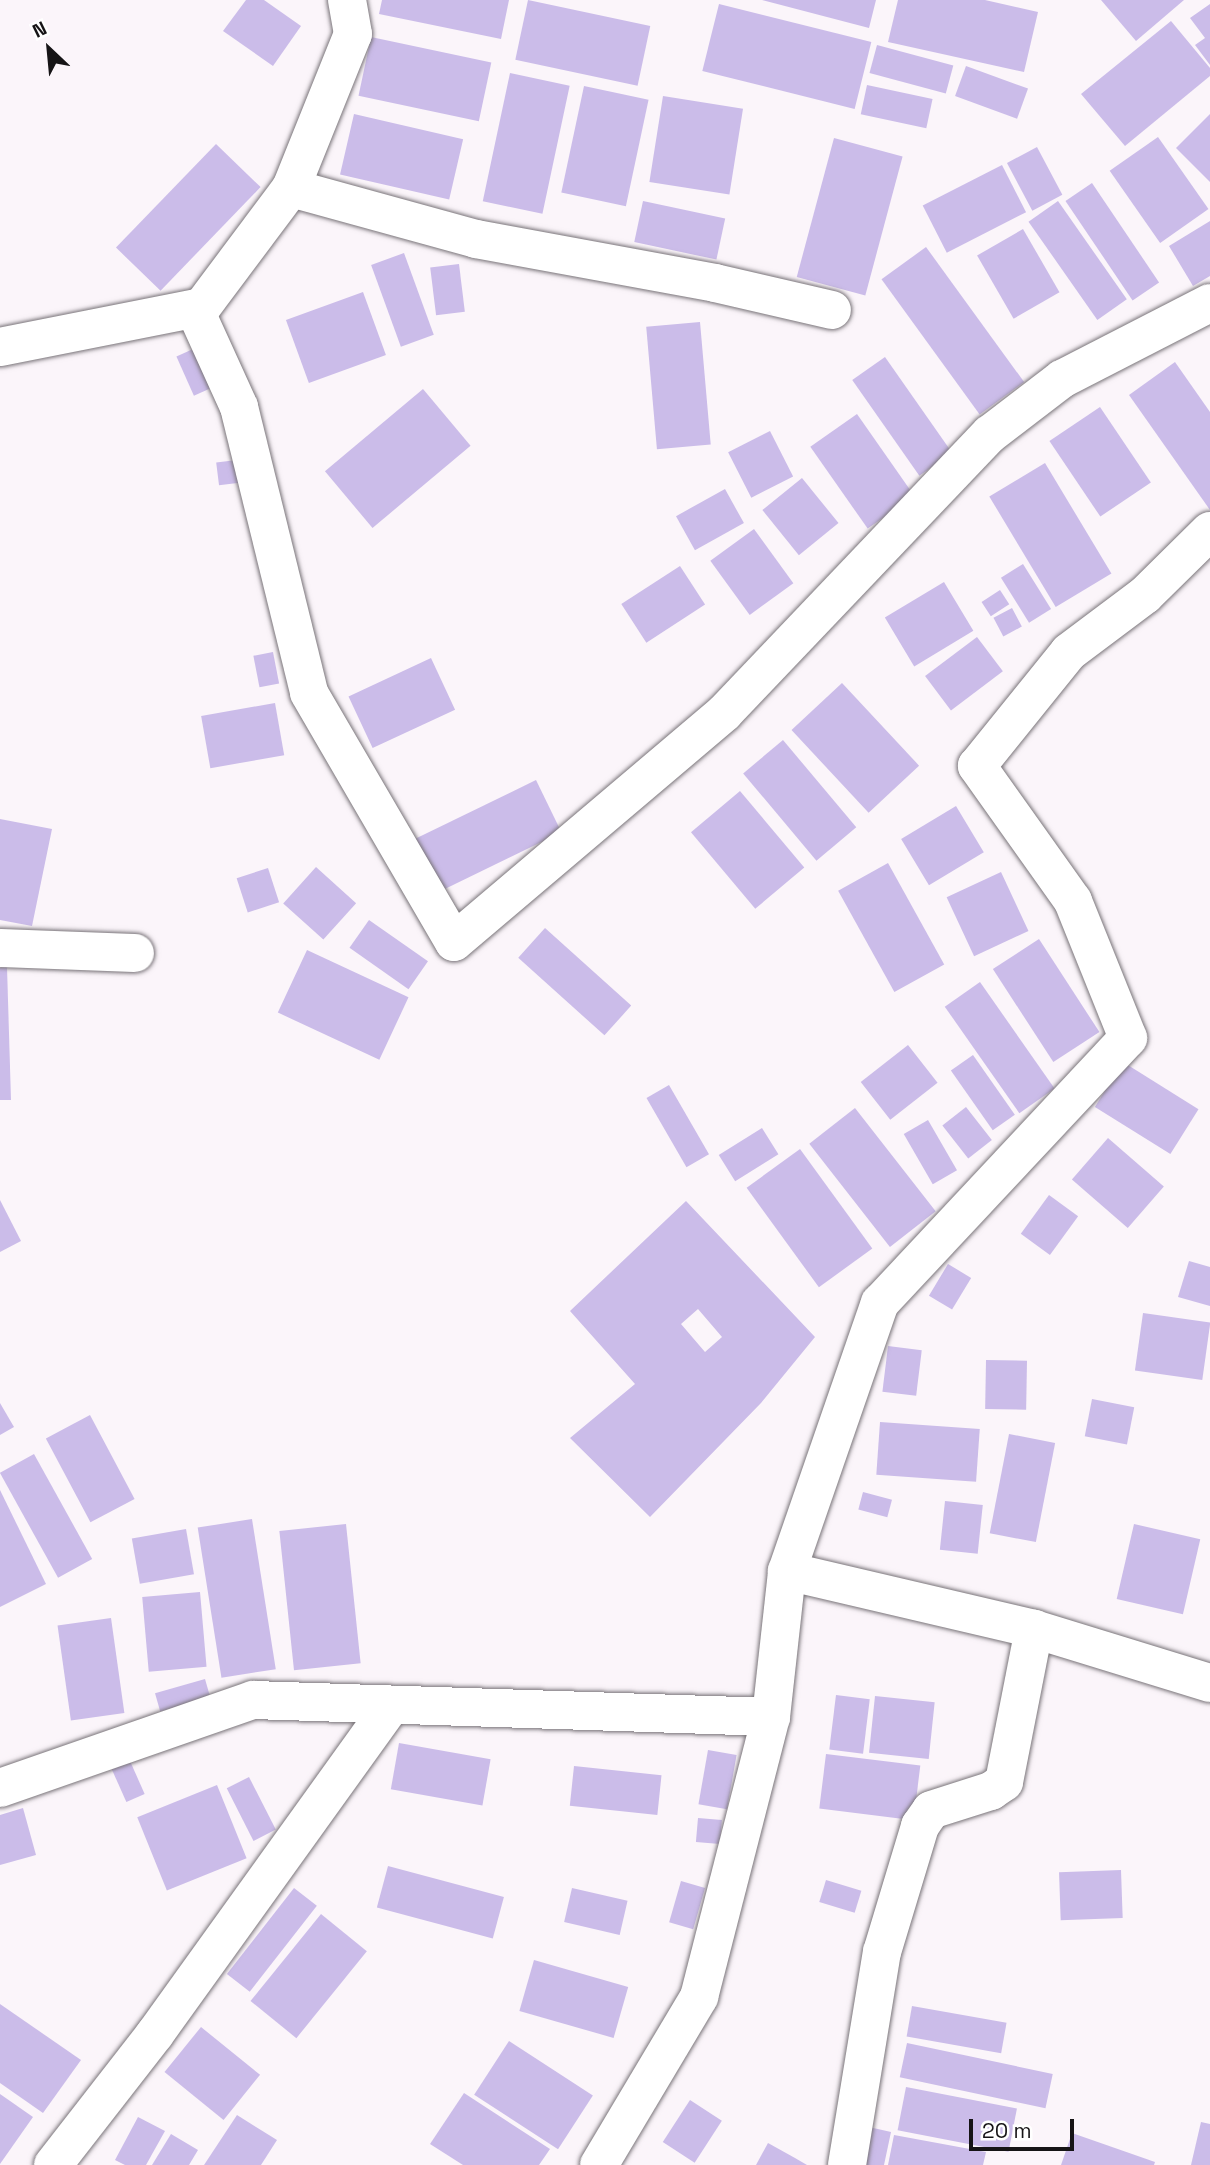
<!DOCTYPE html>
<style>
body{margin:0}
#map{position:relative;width:1210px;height:2165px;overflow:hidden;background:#fbf5fa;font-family:"Space Grotesk",sans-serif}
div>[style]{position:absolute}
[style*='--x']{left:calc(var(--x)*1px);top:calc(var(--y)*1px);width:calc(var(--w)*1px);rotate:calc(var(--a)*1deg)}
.building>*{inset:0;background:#cbbce9;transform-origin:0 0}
.roads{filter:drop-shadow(0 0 2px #797479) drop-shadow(0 0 2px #797479)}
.minor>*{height:38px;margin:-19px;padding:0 19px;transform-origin:19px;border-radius:19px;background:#fff}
span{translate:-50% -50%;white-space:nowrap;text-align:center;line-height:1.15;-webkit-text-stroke:6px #fff;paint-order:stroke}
.north{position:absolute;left:14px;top:14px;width:70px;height:70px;-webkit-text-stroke:5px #fff;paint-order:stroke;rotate:334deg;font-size:19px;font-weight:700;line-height:28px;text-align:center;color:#161416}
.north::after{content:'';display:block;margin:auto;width:24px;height:32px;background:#161416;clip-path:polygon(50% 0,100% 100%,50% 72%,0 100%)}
.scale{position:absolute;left:969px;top:2119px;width:105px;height:32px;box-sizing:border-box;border:4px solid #161416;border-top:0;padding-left:9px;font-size:21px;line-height:24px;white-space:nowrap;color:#161416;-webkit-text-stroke:5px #fff;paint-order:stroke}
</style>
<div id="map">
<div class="building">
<i style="clip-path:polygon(246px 0,264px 0,301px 26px,273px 66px,223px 31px)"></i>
<i style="clip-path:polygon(382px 0,509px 0,501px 39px,379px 14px)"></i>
<i style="left:528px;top:0;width:125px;height:61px;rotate:12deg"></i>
<i style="clip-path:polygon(762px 0,876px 0,869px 28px)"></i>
<i style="clip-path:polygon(898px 0,985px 0,1038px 12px,1024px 72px,888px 42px)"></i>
<i style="clip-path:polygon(1101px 0,1184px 0,1136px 41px)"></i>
<i style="left:719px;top:4px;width:157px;height:69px;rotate:14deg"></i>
<i style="clip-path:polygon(1210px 4px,1210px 65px,1195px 45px,1205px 38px,1190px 18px)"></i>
<i style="clip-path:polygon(1171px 21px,1210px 68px,1210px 76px,1125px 146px,1081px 94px)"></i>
<i style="left:371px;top:37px;width:123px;height:60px;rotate:12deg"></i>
<i style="left:877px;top:45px;width:79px;height:29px;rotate:15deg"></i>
<i style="left:966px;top:66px;width:66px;height:32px;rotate:20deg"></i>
<i style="left:510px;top:73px;width:61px;height:131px;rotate:12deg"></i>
<i style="left:867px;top:85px;width:67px;height:30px;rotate:12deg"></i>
<i style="left:584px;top:86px;width:66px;height:109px;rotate:12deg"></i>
<i style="left:663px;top:96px;width:81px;height:87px;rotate:9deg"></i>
<i style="left:354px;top:114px;width:112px;height:62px;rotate:13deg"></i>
<i style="clip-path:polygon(1210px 114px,1210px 182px,1176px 148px)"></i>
<i style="left:1158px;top:137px;width:88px;height:59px;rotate:55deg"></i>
<i style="left:834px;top:138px;width:71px;height:144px;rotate:15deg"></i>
<i style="left:216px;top:144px;width:62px;height:144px;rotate:44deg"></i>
<i style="left:1037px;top:147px;width:54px;height:34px;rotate:62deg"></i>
<i style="left:1002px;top:165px;width:53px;height:89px;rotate:63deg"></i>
<i style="left:1092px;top:183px;width:120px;height:32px;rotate:56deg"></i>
<i style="left:643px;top:201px;width:84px;height:42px;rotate:12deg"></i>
<i style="left:1058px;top:201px;width:120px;height:36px;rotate:55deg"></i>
<i style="clip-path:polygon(1210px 221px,1210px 276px,1193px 286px,1169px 246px)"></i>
<i style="left:1023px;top:229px;width:73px;height:53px;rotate:60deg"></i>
<i style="left:926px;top:247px;width:167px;height:55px;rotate:54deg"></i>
<i style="left:404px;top:253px;width:87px;height:35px;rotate:70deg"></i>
<i style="left:459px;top:264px;width:48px;height:29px;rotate:83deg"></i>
<i style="left:363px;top:292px;width:67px;height:82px;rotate:70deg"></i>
<i style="left:700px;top:322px;width:123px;height:54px;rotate:85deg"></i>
<i style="left:202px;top:345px;width:43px;height:28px;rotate:66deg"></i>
<i style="left:885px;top:357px;width:117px;height:40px;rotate:55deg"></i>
<i style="clip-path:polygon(1175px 362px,1210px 412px,1210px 510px,1129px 395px)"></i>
<i style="left:423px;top:389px;width:74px;height:128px;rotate:50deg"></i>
<i style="left:1100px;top:407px;width:91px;height:61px;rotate:56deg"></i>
<i style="left:857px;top:414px;width:100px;height:57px;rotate:55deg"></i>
<i style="left:770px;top:431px;width:51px;height:47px;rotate:63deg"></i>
<i style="left:245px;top:459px;width:23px;height:29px;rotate:83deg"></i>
<i style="left:1045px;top:463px;width:129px;height:65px;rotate:59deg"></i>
<i style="left:802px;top:478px;width:58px;height:51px;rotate:51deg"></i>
<i style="left:725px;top:489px;width:39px;height:56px;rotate:61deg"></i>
<i style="left:754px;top:529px;width:67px;height:54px;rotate:54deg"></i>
<i style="left:1023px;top:564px;width:53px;height:26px;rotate:58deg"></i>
<i style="left:680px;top:566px;width:46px;height:70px;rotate:57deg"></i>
<i style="left:944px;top:582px;width:57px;height:69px;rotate:59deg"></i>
<i style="left:1000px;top:590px;width:17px;height:22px;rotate:57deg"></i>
<i style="left:1012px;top:608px;width:21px;height:21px;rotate:62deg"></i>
<i style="left:977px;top:637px;width:43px;height:65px;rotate:53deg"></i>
<i style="left:273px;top:652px;width:32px;height:20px;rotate:79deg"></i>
<i style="left:431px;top:658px;width:57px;height:91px;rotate:65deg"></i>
<i style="left:842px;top:683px;width:113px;height:69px;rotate:47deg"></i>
<i style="left:275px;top:703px;width:53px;height:75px;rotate:80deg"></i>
<i style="left:783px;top:740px;width:114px;height:52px;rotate:50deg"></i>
<i style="left:536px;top:780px;width:58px;height:140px;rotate:64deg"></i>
<i style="left:740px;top:791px;width:100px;height:64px;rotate:50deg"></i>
<i style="left:956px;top:806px;width:54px;height:64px;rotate:59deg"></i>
<i style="clip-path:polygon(0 819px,52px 829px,32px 926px,0 920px)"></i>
<i style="left:888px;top:863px;width:116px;height:57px;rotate:61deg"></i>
<i style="left:316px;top:867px;width:54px;height:49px;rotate:42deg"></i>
<i style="left:268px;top:868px;width:36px;height:33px;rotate:72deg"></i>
<i style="left:1001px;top:872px;width:65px;height:60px;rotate:65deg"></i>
<i style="left:369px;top:920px;width:72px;height:34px;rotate:35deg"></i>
<i style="left:545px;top:928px;width:116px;height:40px;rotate:42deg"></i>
<i style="left:1039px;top:939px;width:111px;height:55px;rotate:57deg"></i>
<i style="left:307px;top:950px;width:112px;height:69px;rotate:25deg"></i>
<i style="clip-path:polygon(7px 967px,11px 1100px,0 1100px,0 968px)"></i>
<i style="left:980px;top:982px;width:130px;height:43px;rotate:55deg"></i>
<i style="left:908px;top:1045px;width:48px;height:60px;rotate:52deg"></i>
<i style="left:973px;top:1055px;width:73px;height:27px;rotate:55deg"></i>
<i style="left:1123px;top:1062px;width:89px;height:53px;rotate:32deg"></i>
<i style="left:669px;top:1085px;width:80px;height:26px;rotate:60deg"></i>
<i style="left:966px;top:1107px;width:42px;height:30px;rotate:52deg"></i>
<i style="left:855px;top:1108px;width:131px;height:58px;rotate:52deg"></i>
<i style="left:928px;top:1120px;width:58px;height:28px;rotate:60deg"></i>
<i style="left:762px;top:1128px;width:31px;height:51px;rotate:58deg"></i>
<i style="left:1108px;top:1138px;width:74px;height:55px;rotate:41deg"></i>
<i style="left:800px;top:1149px;width:123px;height:66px;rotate:54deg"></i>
<i style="left:1049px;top:1195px;width:36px;height:48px;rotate:36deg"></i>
<i style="clip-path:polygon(0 1200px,21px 1241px,0 1252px)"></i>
<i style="clip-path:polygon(evenodd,686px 1201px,815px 1337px,761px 1403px,650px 1517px,570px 1438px,635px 1384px,570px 1311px,686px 1201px,698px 1309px,722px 1337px,705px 1352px,681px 1324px,698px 1309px)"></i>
<i style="clip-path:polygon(1189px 1261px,1210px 1267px,1210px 1306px,1178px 1297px)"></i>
<i style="left:948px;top:1264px;width:27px;height:37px;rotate:31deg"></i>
<i style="left:1143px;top:1313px;width:68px;height:58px;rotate:8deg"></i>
<i style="left:888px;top:1346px;width:34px;height:46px;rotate:7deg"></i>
<i style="left:986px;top:1360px;width:41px;height:49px;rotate:1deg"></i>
<i style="left:1092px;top:1399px;width:43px;height:38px;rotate:11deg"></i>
<i style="clip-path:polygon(0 1403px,14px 1427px,0 1435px)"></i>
<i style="left:90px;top:1415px;width:95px;height:50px;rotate:62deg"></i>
<i style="left:880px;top:1422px;width:100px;height:53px;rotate:4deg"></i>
<i style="left:1009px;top:1434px;width:47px;height:101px;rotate:11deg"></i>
<i style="left:34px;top:1454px;width:120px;height:39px;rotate:61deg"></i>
<i style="clip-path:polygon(0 1490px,46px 1584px,0 1607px)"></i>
<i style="left:863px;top:1492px;width:30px;height:18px;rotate:15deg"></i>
<i style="left:945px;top:1501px;width:38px;height:49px;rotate:6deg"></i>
<i style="left:252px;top:1519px;width:152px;height:55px;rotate:81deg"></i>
<i style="left:346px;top:1524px;width:140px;height:67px;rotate:84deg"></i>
<i style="left:1134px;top:1524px;width:68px;height:77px;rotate:13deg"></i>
<i style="left:186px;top:1529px;width:46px;height:55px;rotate:80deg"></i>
<i style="left:200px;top:1592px;width:75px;height:58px;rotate:85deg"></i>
<i style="left:111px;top:1618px;width:96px;height:54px;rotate:82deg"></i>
<i style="left:205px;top:1679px;width:19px;height:52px;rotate:74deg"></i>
<i style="left:836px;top:1695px;width:34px;height:55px;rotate:7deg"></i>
<i style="left:875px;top:1696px;width:60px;height:57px;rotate:6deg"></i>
<i style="left:399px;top:1743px;width:93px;height:47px;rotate:10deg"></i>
<i style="left:708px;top:1750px;width:29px;height:55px;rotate:10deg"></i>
<i style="left:826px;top:1754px;width:95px;height:55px;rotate:7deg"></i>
<i style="left:130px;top:1761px;width:36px;height:20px;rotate:66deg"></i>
<i style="left:574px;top:1766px;width:88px;height:40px;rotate:6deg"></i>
<i style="left:249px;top:1777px;width:59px;height:25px;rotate:63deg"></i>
<i style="left:217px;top:1785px;width:79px;height:86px;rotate:68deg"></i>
<i style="clip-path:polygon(23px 1808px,36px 1855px,0 1865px,0 1815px)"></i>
<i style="left:698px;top:1818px;width:24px;height:24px;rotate:5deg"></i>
<i style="left:388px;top:1866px;width:120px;height:43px;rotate:15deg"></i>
<i style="left:1121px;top:1870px;width:48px;height:62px;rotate:88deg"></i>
<i style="left:826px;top:1880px;width:37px;height:23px;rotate:17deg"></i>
<i style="left:681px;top:1881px;width:25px;height:43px;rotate:16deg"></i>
<i style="left:294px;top:1888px;width:29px;height:109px;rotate:38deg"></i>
<i style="left:572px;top:1888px;width:57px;height:35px;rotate:13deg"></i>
<i style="left:321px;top:1914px;width:59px;height:112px;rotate:39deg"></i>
<i style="left:534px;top:1960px;width:98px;height:53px;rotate:16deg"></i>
<i style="clip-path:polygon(0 2004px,81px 2060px,43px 2113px,0 2083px)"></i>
<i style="left:912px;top:2006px;width:96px;height:31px;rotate:10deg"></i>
<i style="left:201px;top:2027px;width:76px;height:58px;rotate:39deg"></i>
<i style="left:509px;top:2041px;width:100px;height:64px;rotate:33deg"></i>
<i style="left:907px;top:2043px;width:149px;height:35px;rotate:12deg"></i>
<i style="left:906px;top:2087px;width:113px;height:44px;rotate:11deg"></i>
<i style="clip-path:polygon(464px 2093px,550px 2149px,539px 2165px,463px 2165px,430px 2144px)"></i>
<i style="clip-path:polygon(0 2094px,33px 2117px,0 2164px)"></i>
<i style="left:690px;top:2100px;width:38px;height:50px;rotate:33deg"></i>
<i style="clip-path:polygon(237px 2115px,277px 2140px,261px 2165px,204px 2165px)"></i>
<i style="clip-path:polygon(138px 2117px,165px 2131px,146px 2165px,125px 2165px,115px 2160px)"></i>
<i style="clip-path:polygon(1201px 2122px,1210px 2124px,1210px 2165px,1191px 2165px)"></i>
<i style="clip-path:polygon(869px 2127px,891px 2132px,884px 2165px,862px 2165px)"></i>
<i style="clip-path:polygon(1072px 2133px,1155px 2162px,1154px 2165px,1061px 2165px)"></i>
<i style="clip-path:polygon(171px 2134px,198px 2150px,189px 2165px,152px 2165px)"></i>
<i style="clip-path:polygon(894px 2135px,986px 2152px,983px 2165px,888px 2165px)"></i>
<i style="clip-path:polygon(768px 2143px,795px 2158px,807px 2165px,756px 2165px)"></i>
</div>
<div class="roads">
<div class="minor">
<i style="--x:291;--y:188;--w:192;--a:15.4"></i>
<i style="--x:476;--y:239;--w:243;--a:10.4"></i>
<i style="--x:715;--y:283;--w:120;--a:13"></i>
<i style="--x:195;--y:310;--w:107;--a:65.6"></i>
<i style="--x:239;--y:407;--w:294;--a:76.2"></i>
<i style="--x:309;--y:693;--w:288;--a:59.8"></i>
<i style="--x:454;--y:942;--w:355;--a:-40.3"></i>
<i style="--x:725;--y:712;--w:384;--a:-46.4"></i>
<i style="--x:990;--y:434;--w:91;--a:-37.4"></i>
<i style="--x:1062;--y:379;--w:166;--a:-27.2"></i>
<i style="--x:0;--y:347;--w:206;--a:-11.2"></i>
<i style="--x:202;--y:307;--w:149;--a:-53.2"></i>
<i style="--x:291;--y:188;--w:166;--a:-68.1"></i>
<i style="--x:353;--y:34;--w:35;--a:-100"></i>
<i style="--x:0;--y:948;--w:135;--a:2.1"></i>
<i style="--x:787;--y:1571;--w:254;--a:13.2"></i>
<i style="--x:1034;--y:1629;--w:184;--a:17.1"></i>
<i style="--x:0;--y:1788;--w:268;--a:-19.2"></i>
<i style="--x:253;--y:1700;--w:518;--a:1.88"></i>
<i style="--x:53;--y:2165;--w:166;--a:-52.1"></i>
<i style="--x:155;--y:2034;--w:405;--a:-54.3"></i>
<i style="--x:599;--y:2165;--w:196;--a:-59.2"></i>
<i style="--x:699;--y:1997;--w:289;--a:-75.6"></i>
<i style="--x:771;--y:1717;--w:147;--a:-83.7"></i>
<i style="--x:787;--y:1571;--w:284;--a:-70.9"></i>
<i style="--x:880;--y:1303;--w:363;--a:-46.9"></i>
<i style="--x:1128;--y:1038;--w:148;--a:-111.9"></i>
<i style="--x:1073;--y:901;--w:166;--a:-125.4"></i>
<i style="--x:977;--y:766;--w:146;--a:-51.1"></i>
<i style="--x:1069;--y:652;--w:95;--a:-36.9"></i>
<i style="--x:1145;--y:595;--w:91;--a:-44.6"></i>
<i style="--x:847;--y:2165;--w:216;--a:-80.7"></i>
<i style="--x:882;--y:1952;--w:132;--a:-73.2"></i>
<i style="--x:920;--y:1826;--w:19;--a:-55"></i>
<i style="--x:931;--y:1810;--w:63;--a:-17.6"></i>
<i style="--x:991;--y:1791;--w:16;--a:-35"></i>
<i style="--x:1004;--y:1782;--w:156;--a:-78.9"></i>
</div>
</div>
<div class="north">N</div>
<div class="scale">20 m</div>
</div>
